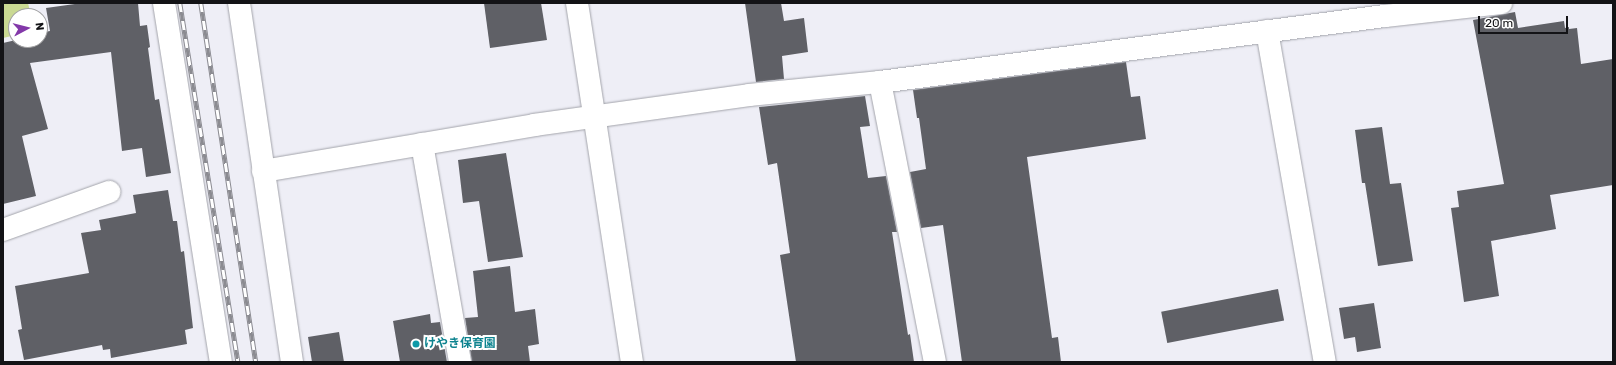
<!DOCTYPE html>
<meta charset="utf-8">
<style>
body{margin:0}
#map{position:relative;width:1616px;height:365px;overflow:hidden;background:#eeeef6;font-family:Rubik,"Noto Sans JP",sans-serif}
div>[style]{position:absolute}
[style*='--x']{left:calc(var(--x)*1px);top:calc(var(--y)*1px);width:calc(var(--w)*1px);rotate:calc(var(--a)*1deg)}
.green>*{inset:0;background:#cad993}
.building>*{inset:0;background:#5f6066;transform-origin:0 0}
.roads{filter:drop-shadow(0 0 1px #a3a4ab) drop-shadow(0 0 1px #a3a4ab)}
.minor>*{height:22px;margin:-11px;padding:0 11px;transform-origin:11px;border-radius:11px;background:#fff}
.rail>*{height:4.5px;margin-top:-2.25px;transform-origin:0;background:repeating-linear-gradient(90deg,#fff 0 9px,#8b8b91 0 18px);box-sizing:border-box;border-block:1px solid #8b8b91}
.dots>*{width:11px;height:11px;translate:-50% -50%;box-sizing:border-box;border:2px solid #fff;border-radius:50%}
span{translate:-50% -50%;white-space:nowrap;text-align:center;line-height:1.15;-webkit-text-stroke:4px #fff;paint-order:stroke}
.culture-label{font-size:12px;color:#0d838f;font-weight:700}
.left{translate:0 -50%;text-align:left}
.frame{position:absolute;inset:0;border:4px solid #131316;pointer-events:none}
.north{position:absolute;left:8px;top:8px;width:40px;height:40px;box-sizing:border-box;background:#fff;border:1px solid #a1a1a2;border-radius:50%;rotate:83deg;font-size:11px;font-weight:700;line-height:16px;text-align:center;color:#131316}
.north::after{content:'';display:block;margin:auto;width:14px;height:18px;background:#8338a9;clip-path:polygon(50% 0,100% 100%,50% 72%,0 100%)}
.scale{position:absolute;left:1478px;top:16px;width:90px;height:18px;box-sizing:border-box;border:2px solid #131316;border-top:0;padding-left:5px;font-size:12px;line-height:14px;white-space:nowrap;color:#131316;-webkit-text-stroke:3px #fff;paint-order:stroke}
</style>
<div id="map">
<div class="green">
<i style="clip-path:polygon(3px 3px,28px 3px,31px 16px,16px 16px,16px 35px,3px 38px)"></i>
</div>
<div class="building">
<i style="clip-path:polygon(82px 3px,138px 3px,140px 26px,147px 25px,150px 47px,148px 48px,155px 100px,159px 99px,171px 173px,146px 177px,142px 148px,122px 151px,111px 52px,30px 63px,48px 129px,22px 136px,36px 196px,3px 204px,3px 43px,16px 40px,40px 40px,40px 33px,50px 31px,46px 8px)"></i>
<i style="clip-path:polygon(484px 3px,541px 3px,547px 40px,490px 48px)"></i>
<i style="clip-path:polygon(745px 3px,781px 3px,784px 21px,804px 18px,808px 52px,782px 56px,784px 79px,756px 82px)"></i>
<i style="clip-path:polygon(1515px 12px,1518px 28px,1564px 21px,1565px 28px,1569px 27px,1569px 29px,1577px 28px,1581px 64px,1613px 59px,1613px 185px,1550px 195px,1556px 229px,1491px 241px,1499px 296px,1464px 302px,1451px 208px,1459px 207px,1457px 191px,1504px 184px,1473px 20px)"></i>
<i style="clip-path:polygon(1126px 62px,1131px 97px,1140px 96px,1146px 139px,1027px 157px,1052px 338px,1058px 337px,1061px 362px,962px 362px,943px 225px,921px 228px,910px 172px,926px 169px,919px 118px,917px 118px,913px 90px)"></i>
<i style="clip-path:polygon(865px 96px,870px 126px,860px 127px,868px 178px,886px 176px,897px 232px,892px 232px,908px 335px,910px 334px,914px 362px,796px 362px,780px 255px,790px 253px,777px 163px,768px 165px,759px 107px)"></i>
<i style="clip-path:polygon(1382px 127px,1390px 184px,1401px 183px,1413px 261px,1378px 266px,1365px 183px,1362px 183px,1355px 130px)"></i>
<i style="clip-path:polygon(506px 153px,523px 257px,488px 262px,479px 201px,463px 203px,458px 160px)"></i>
<i style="clip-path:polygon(168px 190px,173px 221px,177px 221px,181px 252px,184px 251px,193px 328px,185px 330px,187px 344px,111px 358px,110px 349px,103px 350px,102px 345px,24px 360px,18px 330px,22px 329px,15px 286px,89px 273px,81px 233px,101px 230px,99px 220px,136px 213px,133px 195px)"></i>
<i style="clip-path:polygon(510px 266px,515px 312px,535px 309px,539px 344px,528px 346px,530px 362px,472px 362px,465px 318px,478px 317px,473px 271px)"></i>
<i style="left:1278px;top:289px;width:32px;height:119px;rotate:79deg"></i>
<i style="clip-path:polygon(1374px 303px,1381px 348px,1357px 352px,1355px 337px,1344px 339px,1339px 308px)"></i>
<i style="clip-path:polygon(430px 314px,431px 323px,440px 322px,447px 362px,400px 362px,393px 321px)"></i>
<i style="clip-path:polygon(339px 332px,344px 362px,312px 362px,308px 337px)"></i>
</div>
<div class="roads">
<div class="minor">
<i style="--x:164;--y:3;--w:363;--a:81"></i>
<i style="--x:239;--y:3;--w:363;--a:81.6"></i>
<i style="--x:577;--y:3;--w:363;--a:81.3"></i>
<i style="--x:1267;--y:31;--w:336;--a:80.1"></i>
<i style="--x:880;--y:82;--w:285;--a:78.9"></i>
<i style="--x:422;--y:144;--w:221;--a:80.1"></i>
<i style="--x:263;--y:171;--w:275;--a:-9.6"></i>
<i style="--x:534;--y:125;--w:217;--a:-7.9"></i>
<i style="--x:749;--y:95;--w:132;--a:-5.7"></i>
<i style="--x:880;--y:82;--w:509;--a:-7.45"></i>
<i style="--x:1385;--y:16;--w:117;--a:-6.4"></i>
<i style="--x:3;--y:230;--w:113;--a:-19.7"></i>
</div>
</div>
<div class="rail">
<i style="--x:180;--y:3;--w:364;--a:80.8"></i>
<i style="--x:201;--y:3;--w:363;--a:81.3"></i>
</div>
<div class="dots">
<i style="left:416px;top:344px;background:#0f9aa8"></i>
</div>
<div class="culture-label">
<span class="left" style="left:424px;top:344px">けやき保育園</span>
</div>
<div class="frame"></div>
<div class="north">N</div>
<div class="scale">20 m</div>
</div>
